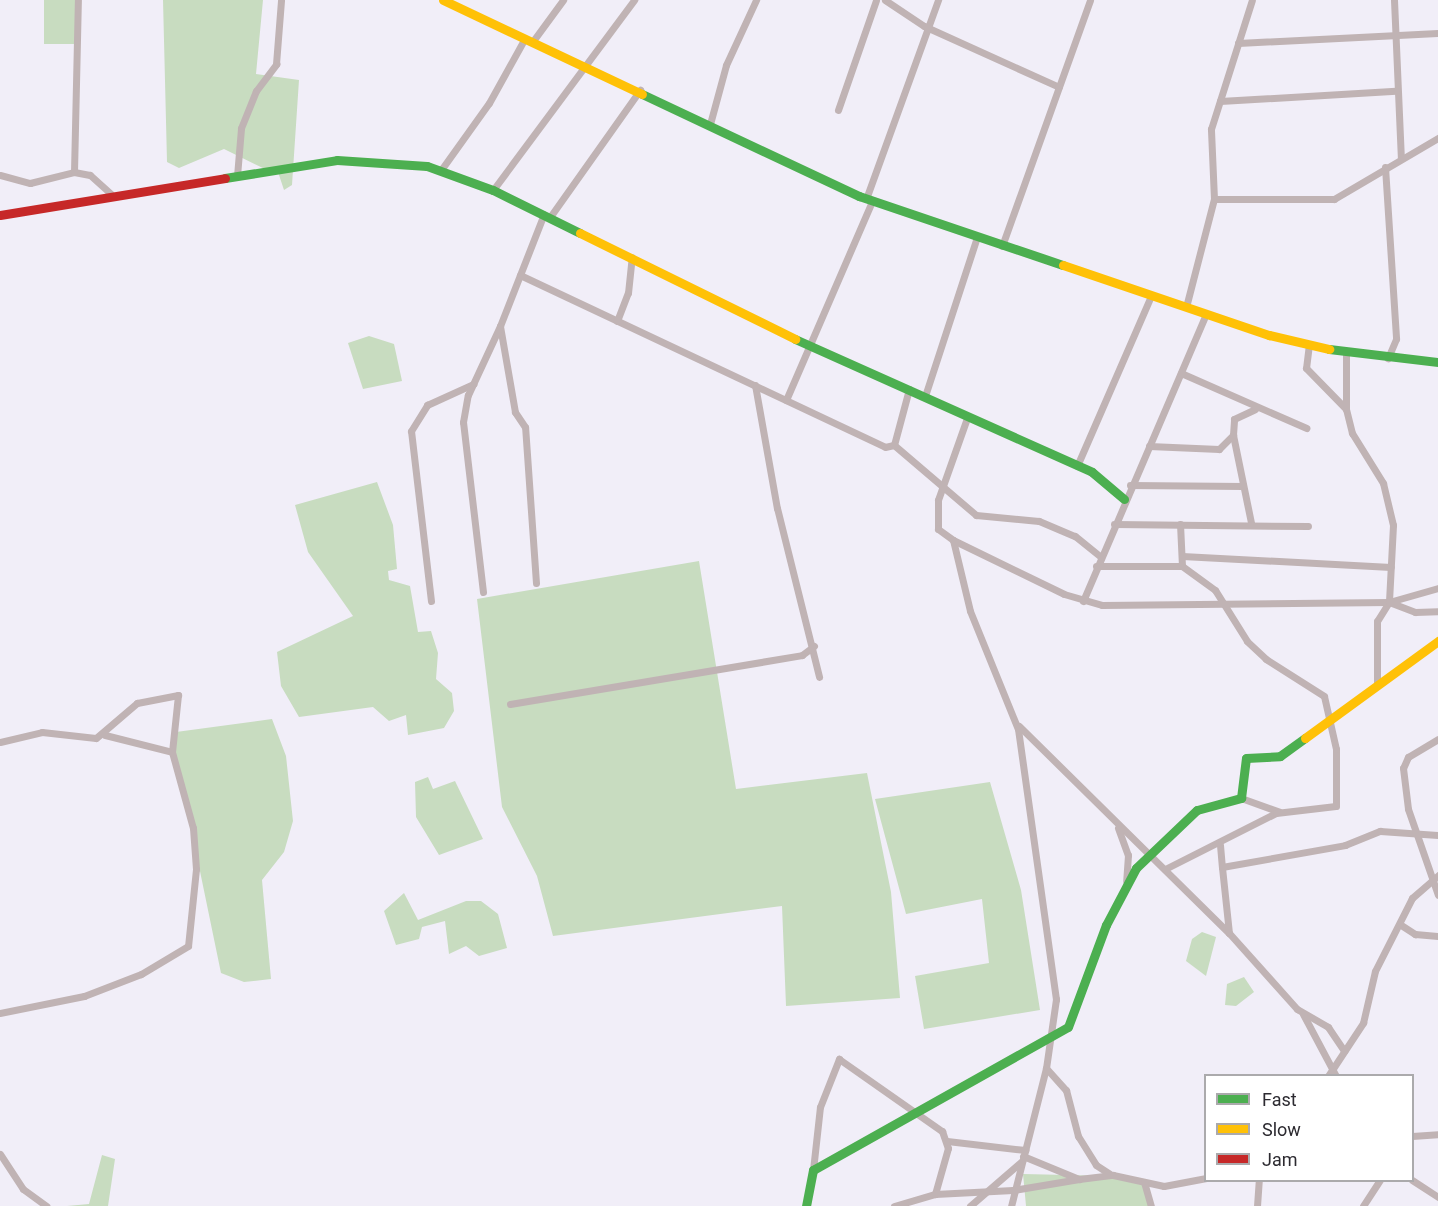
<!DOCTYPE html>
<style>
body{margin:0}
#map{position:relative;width:1438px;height:1206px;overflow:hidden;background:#f1eef8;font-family:Roboto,sans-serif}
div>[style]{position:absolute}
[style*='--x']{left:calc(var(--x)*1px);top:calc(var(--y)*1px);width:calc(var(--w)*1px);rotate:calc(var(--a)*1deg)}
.green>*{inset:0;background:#c8dcc0;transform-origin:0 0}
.street>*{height:7px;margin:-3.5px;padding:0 3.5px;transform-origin:3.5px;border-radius:3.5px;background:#c0b3b4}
.fast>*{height:9px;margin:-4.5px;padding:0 4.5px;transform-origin:4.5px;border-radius:4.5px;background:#4caf50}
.slow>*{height:9px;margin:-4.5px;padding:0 4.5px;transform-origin:4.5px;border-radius:4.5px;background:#ffc107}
.jam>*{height:9px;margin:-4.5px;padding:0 4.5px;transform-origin:4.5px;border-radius:4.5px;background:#c62828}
span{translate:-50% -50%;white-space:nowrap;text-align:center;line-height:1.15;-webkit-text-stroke:4.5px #fff;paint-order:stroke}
.legend{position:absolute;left:1204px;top:1074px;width:210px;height:108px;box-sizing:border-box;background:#fff;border:2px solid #abaaac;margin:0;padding:8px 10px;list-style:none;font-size:18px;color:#2c2a30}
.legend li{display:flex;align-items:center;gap:12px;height:30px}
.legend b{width:30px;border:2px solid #abaaac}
</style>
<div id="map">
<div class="green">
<i style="left:44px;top:0;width:33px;height:44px"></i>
<i style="clip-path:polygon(163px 0,263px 0,256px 74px,299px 80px,292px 185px,284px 190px,277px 169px,267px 170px,224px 149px,179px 168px,167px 162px)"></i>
<i style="clip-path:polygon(369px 336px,394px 344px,402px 381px,363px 389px,348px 343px)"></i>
<i style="clip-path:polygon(377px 482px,393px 525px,397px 569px,388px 571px,389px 580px,410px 586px,418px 632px,431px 631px,438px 653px,436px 679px,452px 693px,454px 711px,444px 728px,408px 735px,406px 715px,389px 721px,373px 707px,299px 717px,281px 686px,277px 652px,353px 616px,308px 552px,295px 505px)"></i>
<i style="clip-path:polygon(699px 561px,736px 789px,867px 773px,891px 892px,900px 998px,786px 1006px,782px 906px,553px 936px,537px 876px,502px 807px,477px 599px)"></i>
<i style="clip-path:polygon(272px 719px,286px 756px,293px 821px,284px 852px,262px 880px,271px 979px,244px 982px,221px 973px,175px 750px,176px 732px)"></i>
<i style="clip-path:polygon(428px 777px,433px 789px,455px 781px,483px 839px,439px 855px,416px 817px,415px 782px)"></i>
<i style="clip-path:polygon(990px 782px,1021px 890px,1040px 1010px,924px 1029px,915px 976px,989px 963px,982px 899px,906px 914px,875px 799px)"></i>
<i style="clip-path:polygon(404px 893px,418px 920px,466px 901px,481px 901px,498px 914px,507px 948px,479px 956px,466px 946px,449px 954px,445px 921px,422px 927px,419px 939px,396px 945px,384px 911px)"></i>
<i style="clip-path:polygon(1202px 932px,1216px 937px,1206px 976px,1186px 961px,1192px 939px)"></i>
<i style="clip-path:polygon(1244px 977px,1254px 992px,1236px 1006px,1225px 1005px,1227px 984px)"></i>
<i style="clip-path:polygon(102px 1155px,115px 1159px,108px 1206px,67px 1206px,89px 1204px)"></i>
<i style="clip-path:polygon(1023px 1174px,1112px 1176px,1146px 1184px,1153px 1206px,1026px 1206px)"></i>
</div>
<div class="street">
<i style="--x:885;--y:0;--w:47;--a:33.7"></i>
<i style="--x:924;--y:26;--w:148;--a:24.3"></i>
<i style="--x:1394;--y:0;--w:158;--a:87.5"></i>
<i style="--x:533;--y:41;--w:51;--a:-53.8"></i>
<i style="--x:1238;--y:43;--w:200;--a:-2.9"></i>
<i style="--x:1220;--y:101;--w:176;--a:-3.3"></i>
<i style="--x:838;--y:110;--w:116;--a:-70.9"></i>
<i style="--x:710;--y:124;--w:61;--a:-74.8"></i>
<i style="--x:726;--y:65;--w:72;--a:-65.2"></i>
<i style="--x:1385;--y:167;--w:172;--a:86.3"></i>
<i style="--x:1396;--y:339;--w:21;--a:113"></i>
<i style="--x:441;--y:170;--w:82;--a:-54.4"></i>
<i style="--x:489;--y:103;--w:74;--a:-61"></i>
<i style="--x:74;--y:172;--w:16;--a:11"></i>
<i style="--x:90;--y:175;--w:28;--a:42"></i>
<i style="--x:0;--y:175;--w:31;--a:15"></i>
<i style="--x:30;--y:183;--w:45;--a:-14"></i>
<i style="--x:74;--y:172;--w:172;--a:-88.7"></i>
<i style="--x:237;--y:176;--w:48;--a:-85.2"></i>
<i style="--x:241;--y:128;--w:40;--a:-68"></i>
<i style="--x:256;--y:91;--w:34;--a:-53"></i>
<i style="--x:276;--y:64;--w:64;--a:-85.5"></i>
<i style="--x:493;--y:190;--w:237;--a:-53.4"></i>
<i style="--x:866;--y:199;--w:212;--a:-70.1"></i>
<i style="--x:1214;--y:199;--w:70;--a:-92.5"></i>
<i style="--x:1211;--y:129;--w:135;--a:-72.4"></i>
<i style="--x:550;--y:217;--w:156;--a:-54.7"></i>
<i style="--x:1002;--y:246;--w:261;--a:-70.3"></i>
<i style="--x:520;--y:275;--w:403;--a:25.2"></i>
<i style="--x:885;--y:447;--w:9;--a:-13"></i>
<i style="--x:1186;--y:307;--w:112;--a:-75.5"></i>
<i style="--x:1214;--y:199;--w:120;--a:0"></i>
<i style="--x:1334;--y:199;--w:121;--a:-30.4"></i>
<i style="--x:617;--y:321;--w:30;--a:-69"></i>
<i style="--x:628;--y:293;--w:36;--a:-84"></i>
<i style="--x:1309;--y:344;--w:24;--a:97"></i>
<i style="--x:1306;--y:368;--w:57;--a:45.7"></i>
<i style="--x:1346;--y:409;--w:25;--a:76"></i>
<i style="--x:1352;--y:433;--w:59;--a:58.2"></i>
<i style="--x:1383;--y:483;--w:43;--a:76.6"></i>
<i style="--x:1393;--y:525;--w:77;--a:93"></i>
<i style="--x:1389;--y:602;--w:22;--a:122"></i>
<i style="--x:1377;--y:621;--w:62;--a:90"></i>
<i style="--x:1181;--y:373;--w:137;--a:23.7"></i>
<i style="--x:755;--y:385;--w:125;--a:79.9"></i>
<i style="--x:777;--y:508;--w:174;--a:76"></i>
<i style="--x:909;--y:389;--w:58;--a:105"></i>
<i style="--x:894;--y:445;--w:108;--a:40.5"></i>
<i style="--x:976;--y:515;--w:63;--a:5.4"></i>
<i style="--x:1039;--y:521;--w:39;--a:23"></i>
<i style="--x:1075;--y:536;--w:32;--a:39"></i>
<i style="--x:925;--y:396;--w:167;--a:-71.9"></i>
<i style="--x:786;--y:400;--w:217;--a:-66.6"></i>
<i style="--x:1346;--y:409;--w:56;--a:-90"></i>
<i style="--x:967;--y:418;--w:87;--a:109.5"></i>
<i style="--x:938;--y:500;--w:29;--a:90"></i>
<i style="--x:938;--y:529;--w:19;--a:36"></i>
<i style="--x:953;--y:540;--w:73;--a:76.5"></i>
<i style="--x:970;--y:611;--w:127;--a:67.9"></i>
<i style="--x:1018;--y:729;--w:273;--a:82"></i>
<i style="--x:1056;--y:999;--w:70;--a:98.2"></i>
<i style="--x:1046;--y:1068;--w:142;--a:104.2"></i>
<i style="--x:1233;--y:435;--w:90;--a:78.4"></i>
<i style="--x:1149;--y:446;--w:70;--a:2.5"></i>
<i style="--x:1219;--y:449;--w:20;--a:-45"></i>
<i style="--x:1233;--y:435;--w:16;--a:-86"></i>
<i style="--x:1234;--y:419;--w:23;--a:-25"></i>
<i style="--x:1077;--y:466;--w:185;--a:-66.5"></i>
<i style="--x:1130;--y:485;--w:113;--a:0.5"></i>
<i style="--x:1114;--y:524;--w:194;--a:0.6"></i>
<i style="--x:953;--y:540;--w:123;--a:25.9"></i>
<i style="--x:1064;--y:594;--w:40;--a:16"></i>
<i style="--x:1102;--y:605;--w:287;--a:-0.6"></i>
<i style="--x:1389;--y:602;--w:28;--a:21"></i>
<i style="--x:1415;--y:612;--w:23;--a:-2"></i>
<i style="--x:1182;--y:556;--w:209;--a:3"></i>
<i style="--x:1096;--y:566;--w:86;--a:0"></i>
<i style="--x:536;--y:583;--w:156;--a:-94"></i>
<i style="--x:525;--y:427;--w:18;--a:-124"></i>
<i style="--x:515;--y:412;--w:87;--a:-99.9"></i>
<i style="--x:500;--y:326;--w:120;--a:-68.6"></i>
<i style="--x:483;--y:592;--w:171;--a:-96.7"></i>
<i style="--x:463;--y:422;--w:27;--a:-80"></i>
<i style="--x:468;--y:395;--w:76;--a:-65.1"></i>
<i style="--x:431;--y:601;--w:171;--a:-96.7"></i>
<i style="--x:411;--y:431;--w:31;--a:-58"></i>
<i style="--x:427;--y:405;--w:51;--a:-24.5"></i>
<i style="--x:1083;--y:601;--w:312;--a:-66.8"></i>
<i style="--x:1389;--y:602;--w:51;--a:-15.9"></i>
<i style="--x:510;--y:704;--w:296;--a:-9.5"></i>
<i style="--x:802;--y:655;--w:15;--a:-37"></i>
<i style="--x:1019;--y:726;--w:295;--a:44.6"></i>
<i style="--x:1229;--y:933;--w:102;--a:48.2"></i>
<i style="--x:1297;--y:1009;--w:36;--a:30"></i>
<i style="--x:1328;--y:1027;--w:29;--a:56"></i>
<i style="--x:105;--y:735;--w:69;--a:14.2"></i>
<i style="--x:1438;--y:739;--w:35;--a:149"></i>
<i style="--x:1408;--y:757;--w:12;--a:114"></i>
<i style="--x:1403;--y:768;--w:41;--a:83"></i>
<i style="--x:1408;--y:809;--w:91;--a:70.8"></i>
<i style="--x:0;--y:742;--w:43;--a:-13.4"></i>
<i style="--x:42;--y:732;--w:54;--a:6.3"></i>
<i style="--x:96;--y:738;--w:54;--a:-40.5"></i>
<i style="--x:137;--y:703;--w:42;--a:-11"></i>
<i style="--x:178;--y:695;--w:57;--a:96"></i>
<i style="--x:172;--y:752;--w:79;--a:74.6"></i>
<i style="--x:193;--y:828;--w:41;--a:85.8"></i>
<i style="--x:196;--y:869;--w:77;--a:95.9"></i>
<i style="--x:188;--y:946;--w:55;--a:149.2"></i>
<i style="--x:141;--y:974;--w:61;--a:158.9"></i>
<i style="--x:84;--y:996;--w:86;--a:168.6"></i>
<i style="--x:1241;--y:798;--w:41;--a:19.7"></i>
<i style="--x:1118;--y:828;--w:29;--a:70"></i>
<i style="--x:1128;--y:855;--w:26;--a:94"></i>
<i style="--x:1220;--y:845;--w:22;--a:85"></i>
<i style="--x:1165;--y:869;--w:124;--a:-26.8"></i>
<i style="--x:1276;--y:813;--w:60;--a:-6.7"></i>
<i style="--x:1336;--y:806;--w:57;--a:-90"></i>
<i style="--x:1336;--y:749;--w:54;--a:-102.8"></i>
<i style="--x:1324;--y:696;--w:69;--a:-147.5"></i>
<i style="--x:1266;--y:659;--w:26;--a:-137"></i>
<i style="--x:1247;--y:641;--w:60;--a:-122.1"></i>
<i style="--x:1215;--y:590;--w:41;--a:-144"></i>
<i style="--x:1182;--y:566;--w:42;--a:-92.7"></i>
<i style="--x:1401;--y:925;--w:17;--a:33"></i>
<i style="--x:1415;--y:934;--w:23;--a:5"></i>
<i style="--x:1229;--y:933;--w:66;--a:-96.1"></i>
<i style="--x:1222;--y:867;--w:125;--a:-10.1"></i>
<i style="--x:1345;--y:845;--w:38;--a:-22"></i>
<i style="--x:1380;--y:831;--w:58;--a:3.9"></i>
<i style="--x:1303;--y:1014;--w:70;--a:62"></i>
<i style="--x:1046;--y:1068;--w:30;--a:48"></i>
<i style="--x:1066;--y:1090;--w:48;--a:75.4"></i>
<i style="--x:1078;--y:1136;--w:34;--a:58"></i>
<i style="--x:1096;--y:1165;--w:17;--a:33"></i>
<i style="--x:1328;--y:1076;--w:64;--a:-56.6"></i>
<i style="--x:1363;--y:1023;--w:53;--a:-77"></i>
<i style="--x:1375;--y:971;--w:82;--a:-63.1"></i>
<i style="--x:1412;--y:898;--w:35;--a:-41"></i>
<i style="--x:1412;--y:1136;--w:26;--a:-4"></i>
<i style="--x:947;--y:1141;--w:79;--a:6.6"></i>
<i style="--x:0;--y:1154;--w:42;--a:56.7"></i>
<i style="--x:23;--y:1189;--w:29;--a:36"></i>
<i style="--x:1023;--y:1156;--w:61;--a:22.3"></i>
<i style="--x:1079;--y:1179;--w:34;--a:-7"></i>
<i style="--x:1113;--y:1175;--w:52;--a:12.2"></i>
<i style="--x:1164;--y:1186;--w:43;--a:-10.8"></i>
<i style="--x:813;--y:1170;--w:63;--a:-83.7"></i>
<i style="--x:820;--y:1107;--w:52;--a:-68.4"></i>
<i style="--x:839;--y:1059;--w:126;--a:35"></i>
<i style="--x:942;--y:1131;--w:18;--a:71"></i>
<i style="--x:948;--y:1148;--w:48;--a:105.8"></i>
<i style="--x:1412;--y:1180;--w:31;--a:33"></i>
<i style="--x:1144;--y:1182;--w:25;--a:74"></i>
<i style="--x:894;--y:1206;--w:43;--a:-16.3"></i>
<i style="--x:935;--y:1194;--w:78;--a:-2.9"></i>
<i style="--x:1013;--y:1190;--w:67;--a:-9.5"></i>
<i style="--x:970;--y:1206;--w:69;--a:-40.9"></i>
<i style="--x:1257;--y:1206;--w:26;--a:-86"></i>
<i style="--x:1363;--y:1206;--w:31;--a:-57"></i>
</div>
<div class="fast">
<i style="--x:642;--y:94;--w:240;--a:25.2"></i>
<i style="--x:859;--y:196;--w:215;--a:18.7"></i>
<i style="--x:225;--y:178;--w:113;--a:-9.1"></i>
<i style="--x:337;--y:160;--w:90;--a:3.8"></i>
<i style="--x:427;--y:166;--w:70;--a:20"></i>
<i style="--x:493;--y:190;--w:97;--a:26.3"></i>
<i style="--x:795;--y:339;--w:325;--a:24.1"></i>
<i style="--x:1092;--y:472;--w:42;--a:40.2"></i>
<i style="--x:1329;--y:349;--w:110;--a:6.8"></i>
<i style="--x:806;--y:1206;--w:37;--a:-79"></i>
<i style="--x:813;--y:1170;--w:292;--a:-29.3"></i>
<i style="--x:1068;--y:1027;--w:109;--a:-69.6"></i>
<i style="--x:1106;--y:925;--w:64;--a:-62.2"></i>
<i style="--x:1136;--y:868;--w:84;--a:-43.6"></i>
<i style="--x:1197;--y:810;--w:46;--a:-15.3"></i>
<i style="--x:1241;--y:798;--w:40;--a:-82.9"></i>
<i style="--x:1246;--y:758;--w:34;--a:-3"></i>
<i style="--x:1280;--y:756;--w:31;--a:-36"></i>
</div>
<div class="slow">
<i style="--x:443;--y:0;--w:220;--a:25.3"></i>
<i style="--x:580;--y:233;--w:240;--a:26.2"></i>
<i style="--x:1063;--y:265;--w:218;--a:18.8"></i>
<i style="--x:1269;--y:335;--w:62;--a:13.1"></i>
<i style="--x:1305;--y:738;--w:165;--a:-36.1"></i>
</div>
<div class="jam">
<i style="--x:0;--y:215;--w:228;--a:-9.3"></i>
</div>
<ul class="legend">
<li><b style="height:8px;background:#4caf50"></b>Fast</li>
<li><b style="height:8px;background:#ffc107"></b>Slow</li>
<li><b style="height:8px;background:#c62828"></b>Jam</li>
</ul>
</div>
